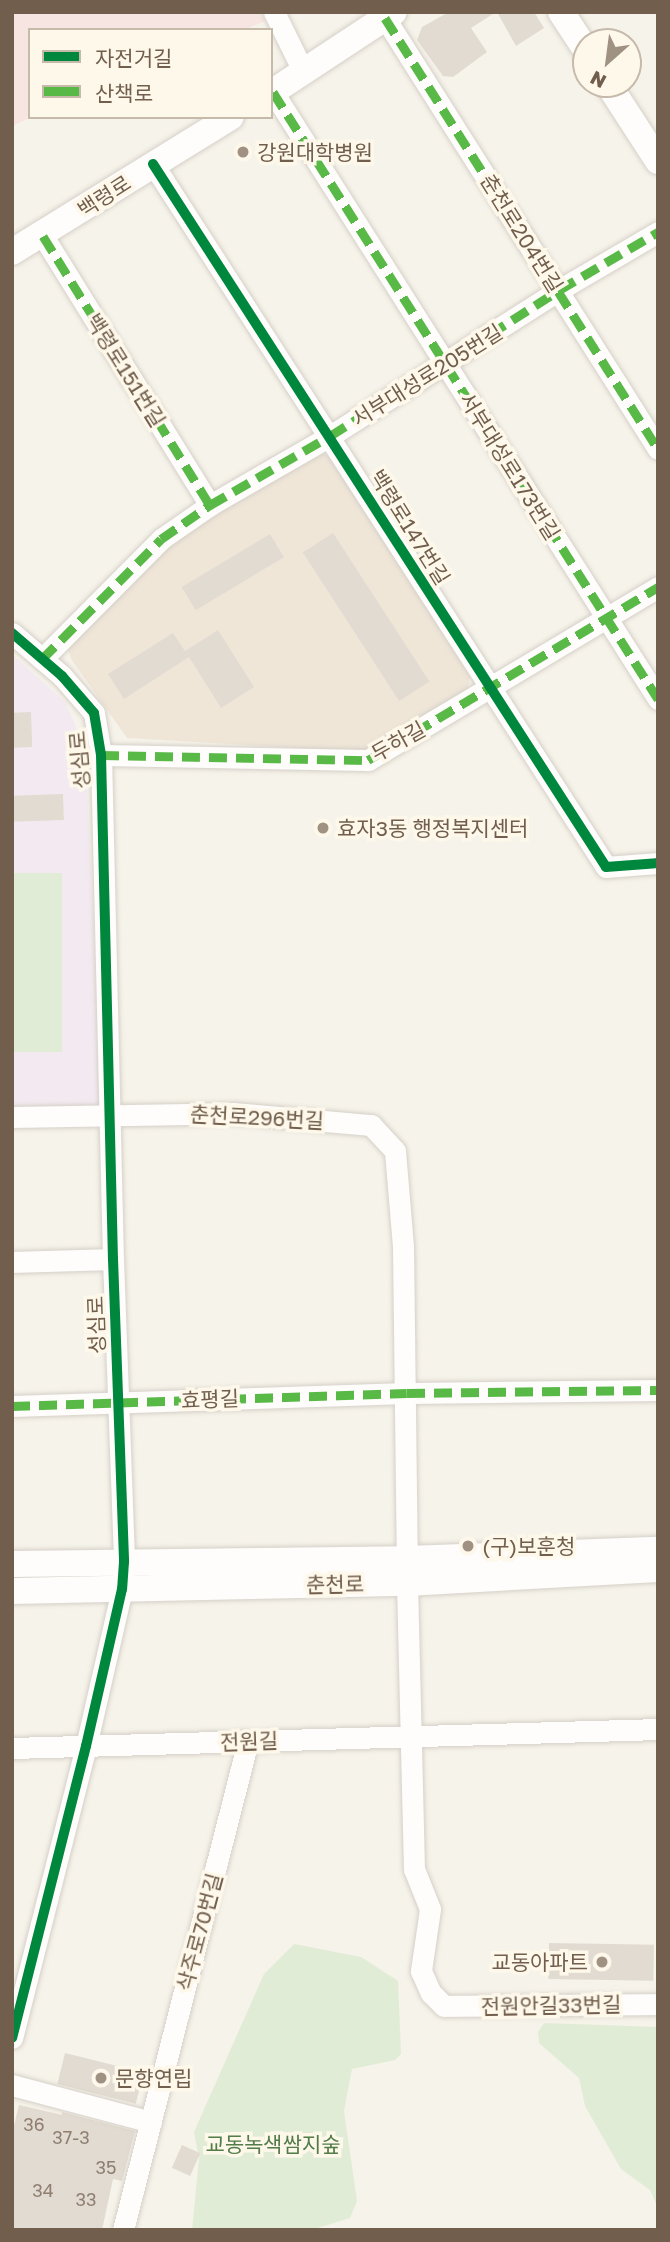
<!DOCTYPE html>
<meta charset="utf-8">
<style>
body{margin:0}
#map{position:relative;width:670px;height:2242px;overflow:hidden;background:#f6f3ea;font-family:"Golos Text","Noto Sans KR",sans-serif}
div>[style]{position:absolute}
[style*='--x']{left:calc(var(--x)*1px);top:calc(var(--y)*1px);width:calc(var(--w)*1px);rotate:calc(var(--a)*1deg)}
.residential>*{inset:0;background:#efe6d8}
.education>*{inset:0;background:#f3eaf1}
.medical>*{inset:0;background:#f7e5e1}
.green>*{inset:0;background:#e0ecd5;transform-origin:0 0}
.building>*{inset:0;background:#e2dbd2;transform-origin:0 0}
.roads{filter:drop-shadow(0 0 2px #d5d0c8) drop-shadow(0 0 2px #d5d0c8)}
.minor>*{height:21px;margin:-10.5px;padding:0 10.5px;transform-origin:10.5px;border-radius:10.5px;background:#fefdfc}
.tertiary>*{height:26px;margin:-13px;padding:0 13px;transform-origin:13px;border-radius:13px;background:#fefdfc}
.quiet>*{height:9px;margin-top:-4.5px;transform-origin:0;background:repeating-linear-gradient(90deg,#58b947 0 18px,transparent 0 27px)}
.cycleway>*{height:10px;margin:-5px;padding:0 5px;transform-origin:5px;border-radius:5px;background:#00873e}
.dots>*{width:19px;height:19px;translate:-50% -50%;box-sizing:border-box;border:4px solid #fef8eb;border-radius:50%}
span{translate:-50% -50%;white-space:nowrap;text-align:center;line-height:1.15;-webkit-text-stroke:7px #fef8eb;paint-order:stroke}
.number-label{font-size:18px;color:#8f7f70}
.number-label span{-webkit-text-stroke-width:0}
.poi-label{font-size:21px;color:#715e4c}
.left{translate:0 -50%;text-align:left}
.right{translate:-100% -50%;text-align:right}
.street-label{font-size:21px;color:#715e4c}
.park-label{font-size:21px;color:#527c48}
.frame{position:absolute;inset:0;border:14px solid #715e4c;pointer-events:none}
.legend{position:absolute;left:28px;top:28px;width:245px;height:91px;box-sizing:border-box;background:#fef8eb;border:2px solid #c6baab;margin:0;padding:9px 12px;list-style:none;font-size:21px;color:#715e4c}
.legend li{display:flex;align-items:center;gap:14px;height:35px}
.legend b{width:35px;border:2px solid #c6baab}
.north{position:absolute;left:572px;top:28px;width:70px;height:70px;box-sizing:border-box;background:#fef8eb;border:2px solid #c6baab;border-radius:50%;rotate:208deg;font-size:19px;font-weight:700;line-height:28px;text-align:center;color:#715e4c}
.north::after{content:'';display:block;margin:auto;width:24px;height:32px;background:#a09283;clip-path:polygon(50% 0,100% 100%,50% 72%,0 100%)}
</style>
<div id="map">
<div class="residential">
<i style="clip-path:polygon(320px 452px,330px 457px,470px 676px,468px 690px,365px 752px,127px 738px,71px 659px,68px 648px,164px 546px)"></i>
</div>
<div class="education">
<i style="clip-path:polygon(12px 654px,65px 702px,85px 747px,102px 1106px,12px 1107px)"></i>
</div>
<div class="medical">
<i style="clip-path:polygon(12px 12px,261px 12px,265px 21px,244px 30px,30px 30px,32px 117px,12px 126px)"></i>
</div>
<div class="green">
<i style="left:12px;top:873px;width:50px;height:179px"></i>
<i style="clip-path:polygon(294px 1944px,361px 1957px,398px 1981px,401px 2054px,395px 2060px,352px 2069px,344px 2111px,357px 2201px,350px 2218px,311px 2230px,192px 2230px,199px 2158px,194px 2132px,264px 1974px)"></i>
<i style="clip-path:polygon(544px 2023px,658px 2027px,658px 2208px,650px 2190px,621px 2169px,585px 2106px,579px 2078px,539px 2043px,538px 2032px)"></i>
</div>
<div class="building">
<i style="clip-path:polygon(449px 12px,496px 12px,471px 28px,487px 52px,453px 77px,443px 76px,417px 40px,422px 27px)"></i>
<i style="clip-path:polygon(497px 12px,534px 12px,544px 28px,516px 46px)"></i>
<i style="left:333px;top:533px;width:177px;height:36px;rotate:57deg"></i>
<i style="left:270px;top:534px;width:27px;height:103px;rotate:59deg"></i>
<i style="clip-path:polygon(218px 630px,254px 687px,221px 708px,189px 657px,124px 699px,108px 674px,173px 633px,185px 651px)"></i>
<i style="left:31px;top:712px;width:35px;height:19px;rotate:88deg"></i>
<i style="left:63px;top:794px;width:26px;height:51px;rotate:88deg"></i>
<i style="left:549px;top:1943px;width:105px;height:36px;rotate:1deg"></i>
<i style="left:65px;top:2053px;width:81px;height:32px;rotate:14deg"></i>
<i style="clip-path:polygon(19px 2105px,62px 2115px,62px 2112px,135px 2131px,122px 2181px,113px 2179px,102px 2230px,12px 2230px,12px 2134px)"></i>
<i style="left:182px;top:2145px;width:20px;height:25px;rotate:24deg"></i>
</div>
<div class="roads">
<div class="minor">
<i style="--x:274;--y:12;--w:68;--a:63.8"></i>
<i style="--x:385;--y:18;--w:510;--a:57.65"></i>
<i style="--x:273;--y:92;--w:719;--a:57.61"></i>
<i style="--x:153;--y:164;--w:836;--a:57.2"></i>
<i style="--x:606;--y:867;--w:52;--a:-4.4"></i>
<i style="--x:43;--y:236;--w:317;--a:58.2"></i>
<i style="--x:12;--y:633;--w:66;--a:40.7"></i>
<i style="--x:62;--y:676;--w:49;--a:49.1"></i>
<i style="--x:94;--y:713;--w:43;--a:80.5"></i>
<i style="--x:101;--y:755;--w:504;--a:88.64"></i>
<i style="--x:113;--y:1259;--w:303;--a:87.9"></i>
<i style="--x:124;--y:1562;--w:27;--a:94"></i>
<i style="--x:122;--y:1589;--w:161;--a:102.9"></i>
<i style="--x:86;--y:1746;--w:301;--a:104.2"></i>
<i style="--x:42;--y:659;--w:169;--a:-45.2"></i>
<i style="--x:161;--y:539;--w:60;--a:-34.8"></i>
<i style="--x:210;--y:505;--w:138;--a:-29.9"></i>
<i style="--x:330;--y:436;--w:272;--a:-32.5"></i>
<i style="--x:559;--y:290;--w:115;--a:-30.4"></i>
<i style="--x:101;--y:755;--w:267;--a:1.1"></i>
<i style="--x:368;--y:760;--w:338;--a:-30.8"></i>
<i style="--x:12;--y:1117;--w:221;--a:-1"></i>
<i style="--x:233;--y:1113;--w:139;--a:5"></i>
<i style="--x:371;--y:1125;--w:35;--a:47"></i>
<i style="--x:395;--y:1151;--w:95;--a:85.2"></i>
<i style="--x:403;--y:1246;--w:313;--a:89.3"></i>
<i style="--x:12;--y:1262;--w:101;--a:-1.7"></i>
<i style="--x:12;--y:1406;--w:395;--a:-1.9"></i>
<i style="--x:407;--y:1393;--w:251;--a:-0.7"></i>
<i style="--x:407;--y:1583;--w:286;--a:88.6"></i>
<i style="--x:414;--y:1869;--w:43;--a:68.2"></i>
<i style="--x:430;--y:1909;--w:63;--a:98.3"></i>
<i style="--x:421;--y:1971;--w:24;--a:66"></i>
<i style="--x:431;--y:1993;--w:18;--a:45"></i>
<i style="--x:444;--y:2006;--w:214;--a:-0.5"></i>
<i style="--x:12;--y:1748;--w:646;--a:-1.68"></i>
<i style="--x:12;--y:2085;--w:144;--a:14.9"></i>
<i style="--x:123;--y:2230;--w:505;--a:-75.66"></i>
</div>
<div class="tertiary">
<i style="--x:561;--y:12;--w:45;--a:56.7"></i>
<i style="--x:608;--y:84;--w:92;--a:57"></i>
<i style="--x:271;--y:93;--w:147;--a:-33.4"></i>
<i style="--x:12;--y:252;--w:257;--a:-31.7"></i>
<i style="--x:12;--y:1564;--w:395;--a:-0.7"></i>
<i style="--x:407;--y:1559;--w:251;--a:-2.1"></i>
<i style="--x:12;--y:1591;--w:395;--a:-1.2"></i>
<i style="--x:407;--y:1583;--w:251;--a:-3.2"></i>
</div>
</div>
<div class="quiet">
<i style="--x:385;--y:18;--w:510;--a:57.65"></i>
<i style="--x:273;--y:92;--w:719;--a:57.61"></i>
<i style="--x:43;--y:236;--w:317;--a:58.2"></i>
<i style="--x:42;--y:659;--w:169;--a:-45.2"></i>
<i style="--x:161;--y:539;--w:60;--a:-34.8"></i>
<i style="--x:210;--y:505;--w:138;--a:-29.9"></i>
<i style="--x:330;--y:436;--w:272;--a:-32.5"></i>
<i style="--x:559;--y:290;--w:115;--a:-30.4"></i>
<i style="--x:101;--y:755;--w:267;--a:1.1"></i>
<i style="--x:368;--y:760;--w:338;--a:-30.8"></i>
<i style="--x:12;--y:1406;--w:395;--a:-1.9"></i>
<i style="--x:407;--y:1393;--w:251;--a:-0.7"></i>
</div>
<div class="cycleway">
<i style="--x:153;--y:164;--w:836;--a:57.2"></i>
<i style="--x:606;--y:867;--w:52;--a:-4.4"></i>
<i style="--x:12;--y:633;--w:66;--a:40.7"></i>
<i style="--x:62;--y:676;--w:49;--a:49.1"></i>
<i style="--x:94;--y:713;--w:43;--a:80.5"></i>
<i style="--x:101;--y:755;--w:504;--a:88.64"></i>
<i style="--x:113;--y:1259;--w:303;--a:87.9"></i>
<i style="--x:124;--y:1562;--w:27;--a:94"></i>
<i style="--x:122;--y:1589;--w:161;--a:102.9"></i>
<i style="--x:86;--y:1746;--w:301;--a:104.2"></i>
</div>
<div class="dots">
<i style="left:243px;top:152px;background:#a09283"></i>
<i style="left:323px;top:828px;background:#a09283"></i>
<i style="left:468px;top:1546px;background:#a09283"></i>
<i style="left:602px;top:1962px;background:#a09283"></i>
<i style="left:101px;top:2078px;background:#a09283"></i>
</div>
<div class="number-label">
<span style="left:34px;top:2124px">36</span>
<span style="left:71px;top:2137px">37-3</span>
<span style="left:106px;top:2167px">35</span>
<span style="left:43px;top:2190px">34</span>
<span style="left:86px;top:2199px">33</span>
</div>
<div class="poi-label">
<span class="left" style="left:257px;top:152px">강원대학병원</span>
<span class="left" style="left:337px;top:828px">효자3동 행정복지센터</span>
<span class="left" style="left:482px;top:1546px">(구)보훈청</span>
<span class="right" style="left:588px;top:1962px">교동아파트</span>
<span class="left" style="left:115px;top:2078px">문향연립</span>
</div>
<div class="street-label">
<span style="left:104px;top:196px;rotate:-33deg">백령로</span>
<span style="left:522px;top:233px;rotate:58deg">춘천로204번길</span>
<span style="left:126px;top:370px;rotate:58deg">백령로151번길</span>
<span style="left:427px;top:375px;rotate:-32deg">서부대성로205번길</span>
<span style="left:510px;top:466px;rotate:58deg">서부대성로173번길</span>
<span style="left:410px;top:527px;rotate:58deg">백령로147번길</span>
<span style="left:398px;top:741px;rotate:-29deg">두하길</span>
<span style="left:79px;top:760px;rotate:-95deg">성심로</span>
<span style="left:257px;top:1117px;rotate:3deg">춘천로296번길</span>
<span style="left:96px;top:1325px;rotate:-92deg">성심로</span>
<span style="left:210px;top:1399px;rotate:-2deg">효평길</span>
<span style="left:335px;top:1584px;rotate:-1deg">춘천로</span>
<span style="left:249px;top:1741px;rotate:-2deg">전원길</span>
<span style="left:199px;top:1932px;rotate:-75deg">삭주로70번길</span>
<span style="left:551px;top:2005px;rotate:-1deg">전원안길33번길</span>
</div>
<div class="park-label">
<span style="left:273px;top:2144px">교동녹색쌈지숲</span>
</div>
<div class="frame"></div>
<ul class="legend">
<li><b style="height:9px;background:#00873e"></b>자전거길</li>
<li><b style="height:9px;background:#58b947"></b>산책로</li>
</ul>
<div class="north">N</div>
</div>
